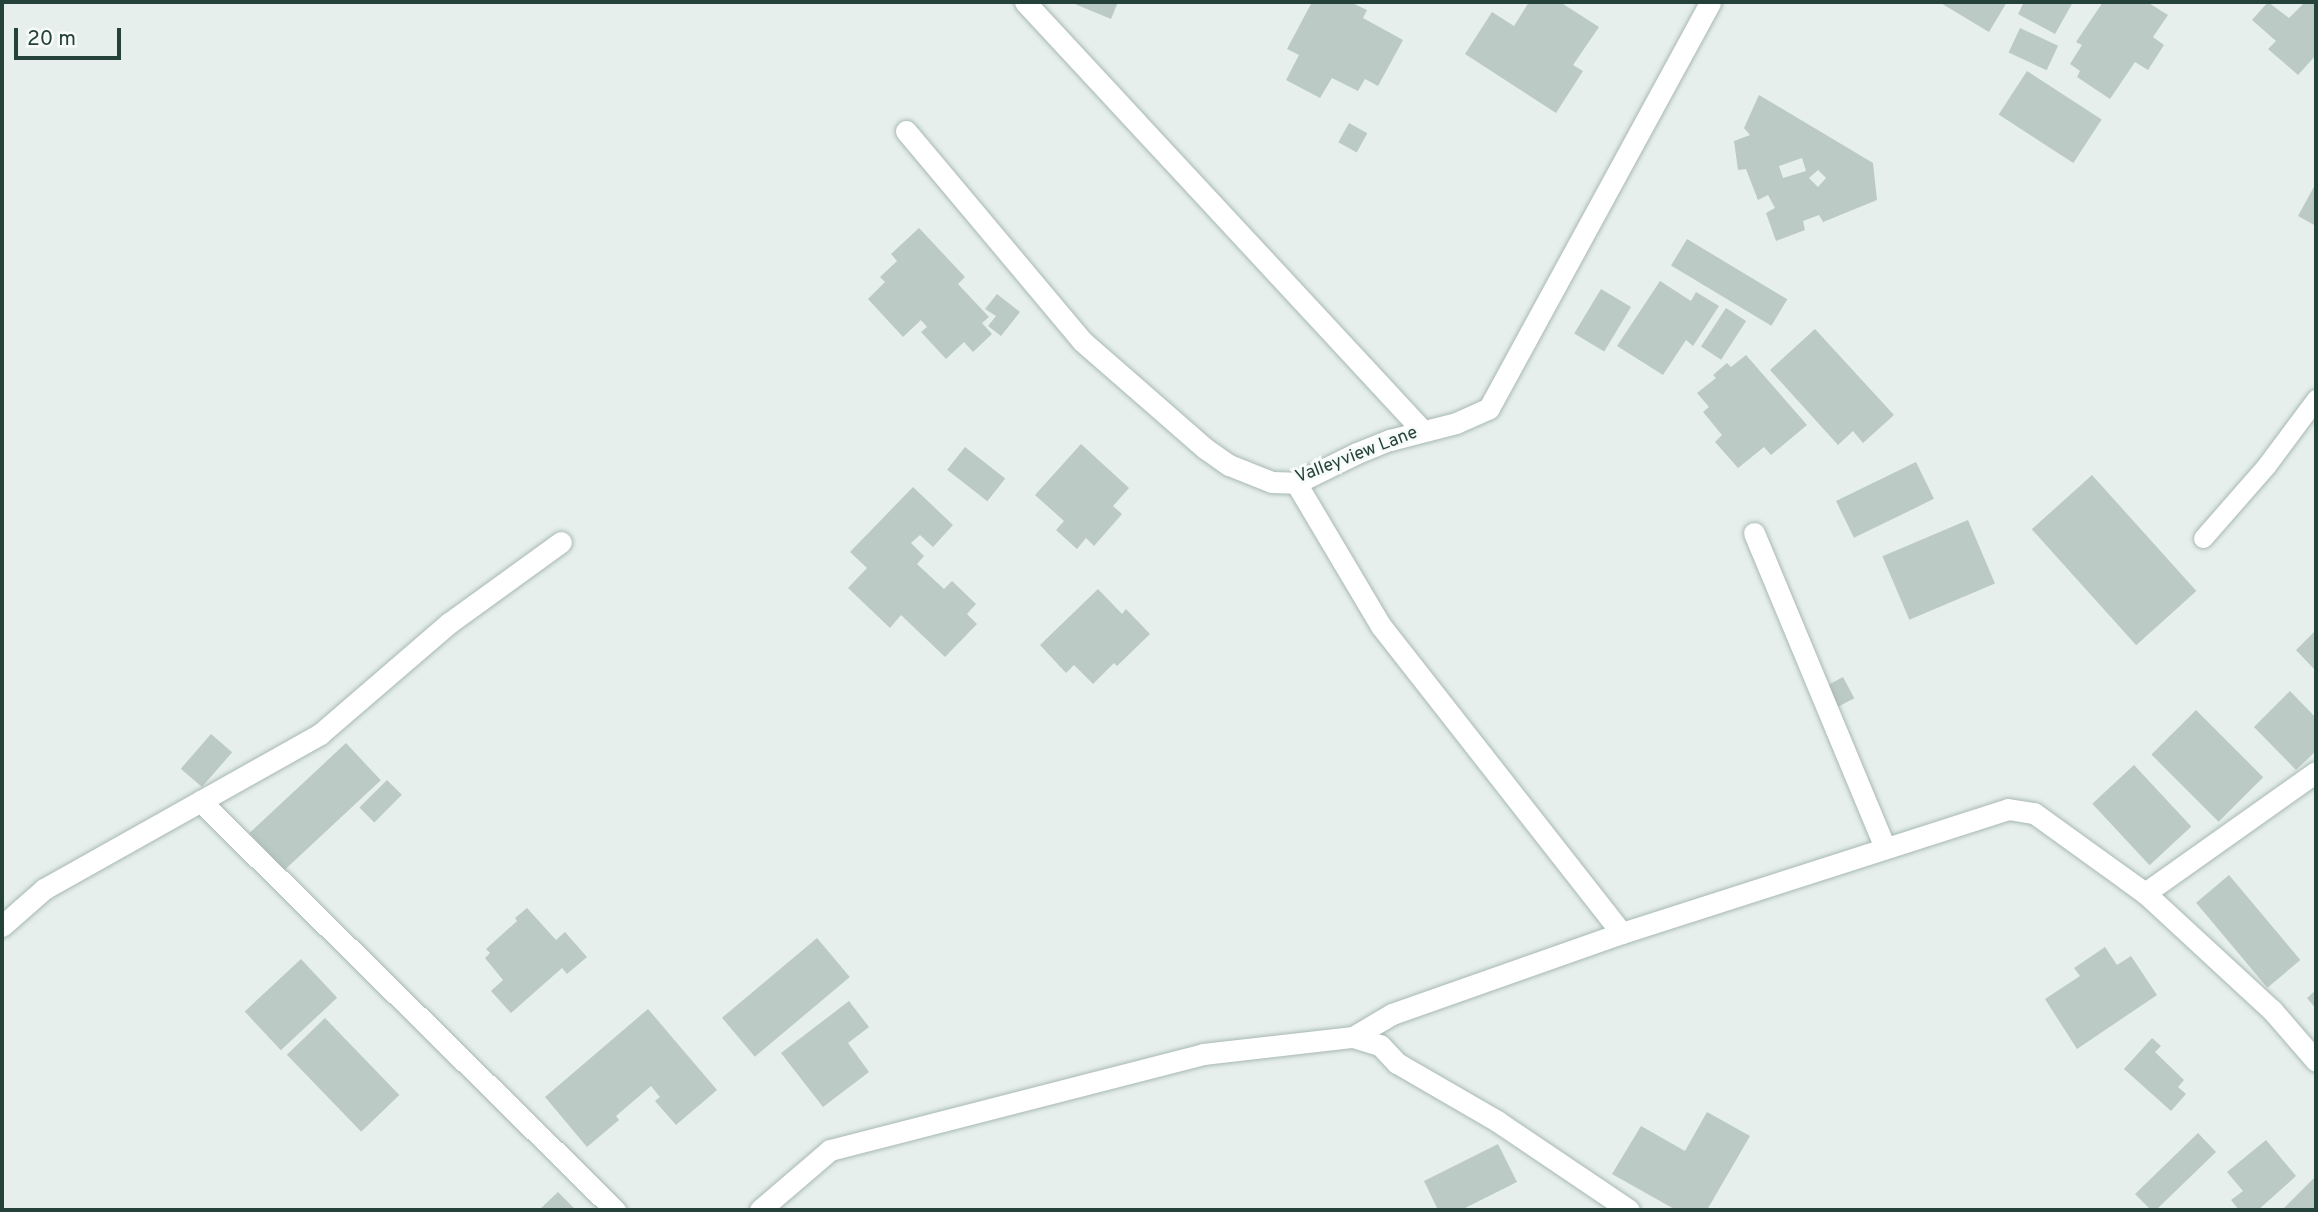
<!DOCTYPE html>
<style>
body{margin:0}
#map{position:relative;width:2318px;height:1212px;overflow:hidden;background:#e6efeb;font-family:Overpass,sans-serif}
div>[style]{position:absolute}
[style*='--x']{left:calc(var(--x)*1px);top:calc(var(--y)*1px);width:calc(var(--w)*1px);rotate:calc(var(--a)*1deg)}
.building>*{inset:0;background:#bbcac4;transform-origin:0 0}
.roads{filter:drop-shadow(0 0 2px #a8b8b2) drop-shadow(0 0 2px #a8b8b2)}
.lane>*{height:19px;margin:-9.5px;padding:0 9.5px;transform-origin:9.5px;border-radius:9.5px;background:#fff}
.street>*{height:21px;margin:-10.5px;padding:0 10.5px;transform-origin:10.5px;border-radius:10.5px;background:#fff}
span{translate:-50% -50%;white-space:nowrap;text-align:center;line-height:1.15;-webkit-text-stroke:6px #f7fbf9;paint-order:stroke}
.street-label{font-size:18px;color:#24423a}
.frame{position:absolute;inset:0;border:4px solid #24423a;pointer-events:none}
.scale{position:absolute;left:14px;top:28px;width:107px;height:32px;box-sizing:border-box;border:4px solid #24423a;border-top:0;padding-left:9px;font-size:21px;line-height:24px;white-space:nowrap;color:#24423a;-webkit-text-stroke:5px #f7fbf9;paint-order:stroke}
</style>
<div id="map">
<div class="building">
<i style="clip-path:polygon(1070px 2px,1118px 2px,1111px 19px)"></i>
<i style="clip-path:polygon(1312px 2px,1350px 2px,1367px 10px,1363px 18px,1403px 40px,1378px 86px,1365px 79px,1358px 91px,1332px 78px,1320px 98px,1286px 80px,1299px 55px,1287px 49px)"></i>
<i style="clip-path:polygon(1529px 2px,1560px 2px,1599px 27px,1573px 65px,1583px 71px,1556px 113px,1465px 54px,1492px 12px,1514px 26px)"></i>
<i style="clip-path:polygon(1939px 2px,2007px 2px,1989px 32px)"></i>
<i style="clip-path:polygon(2024px 2px,2073px 2px,2055px 34px,2018px 14px)"></i>
<i style="clip-path:polygon(2103px 2px,2147px 2px,2168px 15px,2153px 37px,2164px 45px,2148px 70px,2135px 62px,2110px 99px,2077px 77px,2080px 71px,2070px 64px,2082px 45px,2076px 42px)"></i>
<i style="clip-path:polygon(2268px 2px,2289px 18px,2305px 2px,2316px 2px,2316px 55px,2298px 75px,2268px 49px,2276px 41px,2252px 20px)"></i>
<i style="left:2020px;top:28px;width:42px;height:27px;rotate:25deg"></i>
<i style="left:2027px;top:71px;width:89px;height:52px;rotate:33deg"></i>
<i style="clip-path:polygon(evenodd,1759px 95px,1873px 163px,1877px 200px,1823px 222px,1819px 215px,1803px 221px,1805px 230px,1776px 241px,1766px 213px,1775px 208px,1768px 195px,1758px 200px,1746px 169px,1738px 170px,1734px 141px,1750px 135px,1744px 128px,1759px 95px,1802px 158px,1806px 171px,1783px 178px,1779px 166px,1802px 158px,1759px 95px,1818px 170px,1826px 178px,1818px 187px,1809px 178px,1818px 170px)"></i>
<i style="left:1349px;top:123px;width:21px;height:22px;rotate:29deg"></i>
<i style="clip-path:polygon(2316px 183px,2316px 226px,2298px 216px)"></i>
<i style="clip-path:polygon(919px 228px,965px 277px,958px 284px,989px 317px,982px 323px,992px 334px,973px 352px,964px 342px,946px 359px,921px 332px,927px 327px,921px 320px,903px 337px,868px 299px,885px 282px,880px 277px,897px 261px,891px 254px)"></i>
<i style="left:1687px;top:239px;width:117px;height:31px;rotate:31deg"></i>
<i style="clip-path:polygon(1660px 281px,1691px 301px,1696px 292px,1719px 306px,1693px 346px,1686px 340px,1663px 375px,1617px 346px)"></i>
<i style="left:1601px;top:289px;width:35px;height:52px;rotate:31deg"></i>
<i style="clip-path:polygon(997px 294px,1020px 312px,1001px 336px,988px 326px,996px 316px,985px 309px)"></i>
<i style="left:1726px;top:308px;width:24px;height:46px;rotate:33deg"></i>
<i style="clip-path:polygon(1815px 329px,1894px 415px,1863px 443px,1853px 431px,1838px 445px,1770px 370px)"></i>
<i style="clip-path:polygon(1746px 355px,1807px 425px,1771px 455px,1764px 447px,1738px 468px,1715px 442px,1722px 435px,1703px 412px,1709px 407px,1697px 393px,1716px 378px,1713px 375px,1727px 363px,1731px 367px)"></i>
<i style="clip-path:polygon(1081px 444px,1129px 488px,1113px 506px,1122px 514px,1094px 546px,1086px 538px,1077px 549px,1056px 530px,1064px 521px,1035px 495px)"></i>
<i style="left:965px;top:447px;width:51px;height:29px;rotate:38deg"></i>
<i style="left:1916px;top:462px;width:41px;height:89px;rotate:64deg"></i>
<i style="left:2092px;top:475px;width:156px;height:81px;rotate:48deg"></i>
<i style="clip-path:polygon(913px 487px,953px 525px,933px 547px,920px 535px,911px 543px,924px 556px,917px 564px,944px 589px,952px 581px,976px 604px,967px 614px,977px 624px,945px 657px,901px 615px,890px 628px,848px 588px,867px 568px,850px 552px)"></i>
<i style="left:1968px;top:520px;width:69px;height:93px;rotate:67deg"></i>
<i style="clip-path:polygon(1098px 589px,1122px 614px,1126px 609px,1150px 634px,1117px 666px,1114px 663px,1093px 684px,1074px 665px,1066px 673px,1040px 645px)"></i>
<i style="clip-path:polygon(2316px 630px,2316px 671px,2296px 650px)"></i>
<i style="left:1843px;top:677px;width:24px;height:19px;rotate:62deg"></i>
<i style="clip-path:polygon(2290px 691px,2316px 718px,2316px 751px,2296px 770px,2254px 727px)"></i>
<i style="left:2196px;top:710px;width:95px;height:63px;rotate:45deg"></i>
<i style="left:211px;top:734px;width:28px;height:46px;rotate:41deg"></i>
<i style="left:346px;top:743px;width:51px;height:132px;rotate:47deg"></i>
<i style="left:2134px;top:765px;width:84px;height:57px;rotate:47deg"></i>
<i style="left:387px;top:780px;width:21px;height:39px;rotate:45deg"></i>
<i style="left:2229px;top:875px;width:111px;height:43px;rotate:50deg"></i>
<i style="clip-path:polygon(527px 908px,556px 940px,565px 932px,587px 957px,567px 974px,562px 968px,511px 1013px,491px 991px,503px 980px,485px 958px,490px 953px,486px 949px,517px 921px,515px 918px)"></i>
<i style="left:817px;top:938px;width:51px;height:124px;rotate:50deg"></i>
<i style="clip-path:polygon(2105px 947px,2117px 965px,2131px 956px,2157px 995px,2077px 1049px,2045px 999px,2080px 976px,2074px 968px)"></i>
<i style="left:301px;top:959px;width:53px;height:77px;rotate:47deg"></i>
<i style="clip-path:polygon(2316px 990px,2316px 1009px,2307px 998px)"></i>
<i style="clip-path:polygon(849px 1001px,869px 1027px,848px 1043px,869px 1072px,823px 1107px,781px 1053px)"></i>
<i style="clip-path:polygon(648px 1009px,717px 1090px,676px 1125px,655px 1101px,660px 1097px,651px 1086px,616px 1116px,619px 1120px,587px 1147px,545px 1097px)"></i>
<i style="left:325px;top:1018px;width:107px;height:53px;rotate:46deg"></i>
<i style="clip-path:polygon(2152px 1038px,2161px 1046px,2155px 1052px,2184px 1080px,2178px 1087px,2186px 1094px,2171px 1111px,2124px 1069px)"></i>
<i style="clip-path:polygon(1707px 1112px,1750px 1136px,1707px 1210px,1676px 1210px,1612px 1174px,1641px 1126px,1685px 1151px)"></i>
<i style="clip-path:polygon(2198px 1133px,2216px 1152px,2156px 1210px,2151px 1210px,2135px 1194px)"></i>
<i style="clip-path:polygon(2266px 1140px,2296px 1176px,2258px 1210px,2239px 1210px,2231px 1200px,2243px 1191px,2227px 1172px)"></i>
<i style="clip-path:polygon(1498px 1144px,1517px 1182px,1461px 1210px,1438px 1210px,1424px 1181px)"></i>
<i style="clip-path:polygon(2316px 1176px,2316px 1210px,2282px 1210px)"></i>
<i style="clip-path:polygon(558px 1192px,576px 1210px,539px 1210px)"></i>
</div>
<div class="roads">
<div class="lane">
<i style="--x:2203;--y:538;--w:96;--a:-48.8"></i>
<i style="--x:2266;--y:466;--w:84;--a:-53.3"></i>
</div>
<div class="street">
<i style="--x:1025;--y:2;--w:585;--a:47.15"></i>
<i style="--x:906;--y:131;--w:274;--a:50"></i>
<i style="--x:1082;--y:341;--w:164;--a:41.1"></i>
<i style="--x:1206;--y:449;--w:28;--a:35"></i>
<i style="--x:1229;--y:465;--w:46;--a:21.6"></i>
<i style="--x:1272;--y:482;--w:24;--a:2"></i>
<i style="--x:1296;--y:483;--w:68;--a:-26.2"></i>
<i style="--x:1357;--y:453;--w:35;--a:-22"></i>
<i style="--x:1390;--y:440;--w:68;--a:-14.4"></i>
<i style="--x:1456;--y:423;--w:36;--a:-24"></i>
<i style="--x:1489;--y:408;--w:462;--a:-61.4"></i>
<i style="--x:1296;--y:483;--w:166;--a:59.3"></i>
<i style="--x:1381;--y:626;--w:390;--a:51.9"></i>
<i style="--x:1754;--y:533;--w:341;--a:67.4"></i>
<i style="--x:200;--y:801;--w:583;--a:44.58"></i>
<i style="--x:2145;--y:893;--w:209;--a:-35.3"></i>
<i style="--x:2;--y:926;--w:56;--a:-41.4"></i>
<i style="--x:44;--y:889;--w:317;--a:-29.3"></i>
<i style="--x:320;--y:734;--w:170;--a:-40.7"></i>
<i style="--x:449;--y:623;--w:138;--a:-35.9"></i>
<i style="--x:1353;--y:1037;--w:45;--a:-30.5"></i>
<i style="--x:1392;--y:1014;--w:244;--a:-19.4"></i>
<i style="--x:1622;--y:933;--w:405;--a:-17.8"></i>
<i style="--x:2008;--y:809;--w:26;--a:9"></i>
<i style="--x:2034;--y:813;--w:137;--a:35.8"></i>
<i style="--x:2145;--y:893;--w:173;--a:42.7"></i>
<i style="--x:2272;--y:1010;--w:67;--a:49.2"></i>
<i style="--x:760;--y:1210;--w:92;--a:-40.6"></i>
<i style="--x:830;--y:1150;--w:385;--a:-14.4"></i>
<i style="--x:1203;--y:1054;--w:151;--a:-6.5"></i>
<i style="--x:1353;--y:1037;--w:28;--a:17"></i>
<i style="--x:1380;--y:1045;--w:25;--a:47"></i>
<i style="--x:1397;--y:1063;--w:116;--a:30.1"></i>
<i style="--x:1497;--y:1121;--w:159;--a:34"></i>
</div>
</div>
<div class="street-label">
<span style="left:1357px;top:456px;rotate:-21deg">Valleyview Lane</span>
</div>
<div class="frame"></div>
<div class="scale">20 m</div>
</div>
